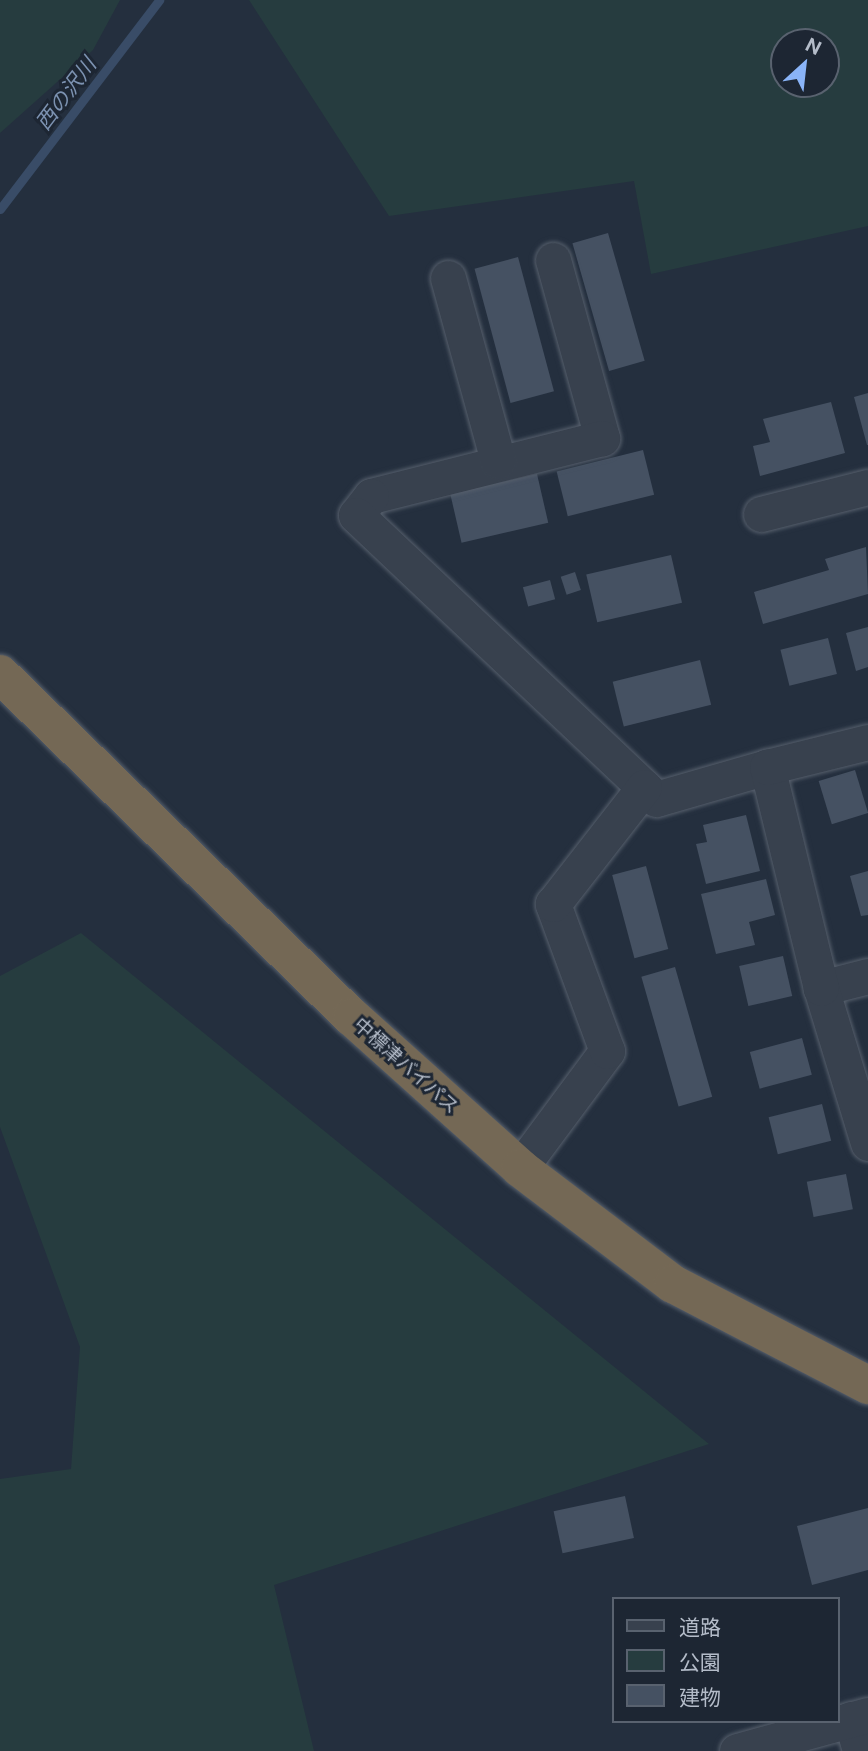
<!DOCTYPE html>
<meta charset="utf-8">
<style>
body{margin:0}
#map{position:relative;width:868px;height:1751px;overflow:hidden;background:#242f3e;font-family:"Public Sans","Noto Sans JP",sans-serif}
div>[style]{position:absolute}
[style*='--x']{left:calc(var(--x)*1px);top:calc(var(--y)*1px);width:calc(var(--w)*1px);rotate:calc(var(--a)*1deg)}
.green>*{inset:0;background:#263c3f}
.stream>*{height:9px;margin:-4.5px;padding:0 4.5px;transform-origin:4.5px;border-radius:4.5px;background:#394c67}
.building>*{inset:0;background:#455162;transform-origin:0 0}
.roads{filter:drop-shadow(0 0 2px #565f6c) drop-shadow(0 0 2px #565f6c)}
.minor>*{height:35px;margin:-17.5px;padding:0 17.5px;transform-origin:17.5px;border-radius:17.5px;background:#38414e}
.highway>*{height:38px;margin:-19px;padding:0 19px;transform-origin:19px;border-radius:19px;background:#746855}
span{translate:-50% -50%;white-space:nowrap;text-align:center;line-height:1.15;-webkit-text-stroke:6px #1d2633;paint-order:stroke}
.street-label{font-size:19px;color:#b4bcc9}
.water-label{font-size:21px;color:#7c92b1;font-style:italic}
.legend{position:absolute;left:612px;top:1597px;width:228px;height:126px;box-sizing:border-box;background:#1d2633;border:2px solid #59626f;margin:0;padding:9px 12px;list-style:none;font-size:21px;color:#b4bcc9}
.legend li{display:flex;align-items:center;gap:14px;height:35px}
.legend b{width:35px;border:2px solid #59626f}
.north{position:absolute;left:770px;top:28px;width:70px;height:70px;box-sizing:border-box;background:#1d2633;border:2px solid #59626f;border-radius:50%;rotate:27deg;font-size:19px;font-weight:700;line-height:28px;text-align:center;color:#b4bcc9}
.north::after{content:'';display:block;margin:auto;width:24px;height:32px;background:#8ab4f8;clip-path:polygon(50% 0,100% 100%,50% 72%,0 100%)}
</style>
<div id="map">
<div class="green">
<i style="clip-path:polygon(0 0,120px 0,93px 50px,0 133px)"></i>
<i style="clip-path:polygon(evenodd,249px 0,868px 0,868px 226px,651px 274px,634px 181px,389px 216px,249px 0,826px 42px,826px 84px,784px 84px,784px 42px,826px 42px)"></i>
<i style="clip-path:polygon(81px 933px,709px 1444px,274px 1585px,314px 1751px,0 1751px,0 1479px,71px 1469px,80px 1347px,0 1127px,0 976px)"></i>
</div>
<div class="stream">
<i style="--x:0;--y:209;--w:263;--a:-52.7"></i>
</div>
<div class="building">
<i style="left:608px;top:233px;width:133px;height:37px;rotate:74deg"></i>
<i style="left:518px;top:257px;width:139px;height:45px;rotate:75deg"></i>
<i style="clip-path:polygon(868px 393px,868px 445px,867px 445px,854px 397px)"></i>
<i style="clip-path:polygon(831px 402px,845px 453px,760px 476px,753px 446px,770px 442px,763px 419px)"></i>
<i style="left:643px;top:450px;width:46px;height:89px;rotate:76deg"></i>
<i style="left:537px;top:474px;width:50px;height:89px;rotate:77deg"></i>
<i style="clip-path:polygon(866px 547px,868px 594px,763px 624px,754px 592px,829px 570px,825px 559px)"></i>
<i style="left:671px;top:555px;width:49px;height:87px;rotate:77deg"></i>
<i style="left:575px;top:572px;width:19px;height:15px;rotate:72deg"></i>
<i style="left:550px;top:580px;width:20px;height:28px;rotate:75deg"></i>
<i style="clip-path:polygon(868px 627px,868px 667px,856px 671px,846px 633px)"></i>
<i style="left:828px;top:638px;width:37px;height:49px;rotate:76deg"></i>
<i style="left:700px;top:660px;width:46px;height:90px;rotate:76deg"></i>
<i style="left:855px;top:770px;width:45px;height:38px;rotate:73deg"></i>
<i style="clip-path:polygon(746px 815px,760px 871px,706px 884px,696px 844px,707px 842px,703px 825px)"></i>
<i style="left:646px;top:866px;width:86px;height:35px;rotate:75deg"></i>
<i style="clip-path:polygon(868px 871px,868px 915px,861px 916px,850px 876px)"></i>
<i style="clip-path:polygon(766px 879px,775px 915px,749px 922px,755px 945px,716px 954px,701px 894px)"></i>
<i style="left:783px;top:956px;width:41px;height:45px;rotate:77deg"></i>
<i style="left:675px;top:967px;width:135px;height:35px;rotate:74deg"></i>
<i style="left:802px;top:1038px;width:38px;height:54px;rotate:75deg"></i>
<i style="left:822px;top:1104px;width:38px;height:55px;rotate:76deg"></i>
<i style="left:846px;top:1174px;width:36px;height:40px;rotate:79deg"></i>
<i style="left:625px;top:1496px;width:43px;height:73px;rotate:78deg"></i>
<i style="clip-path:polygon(868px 1508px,868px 1570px,812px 1585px,797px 1526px)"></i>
</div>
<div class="roads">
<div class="minor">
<i style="--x:553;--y:260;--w:185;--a:74.6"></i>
<i style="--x:602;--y:438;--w:238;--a:165.9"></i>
<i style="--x:371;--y:496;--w:24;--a:128"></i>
<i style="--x:356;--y:515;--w:413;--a:43.4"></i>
<i style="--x:656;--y:799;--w:116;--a:-16.1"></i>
<i style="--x:448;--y:278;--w:190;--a:74.7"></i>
<i style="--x:761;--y:514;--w:110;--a:-14.2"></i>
<i style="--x:868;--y:976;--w:49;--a:165.7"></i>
<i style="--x:821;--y:988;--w:162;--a:73.1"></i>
<i style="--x:821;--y:988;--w:228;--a:-103.7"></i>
<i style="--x:767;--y:767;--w:104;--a:-13.9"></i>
<i style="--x:520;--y:1168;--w:146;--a:-53.4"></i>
<i style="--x:607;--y:1051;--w:157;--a:-110.2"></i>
<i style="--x:553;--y:904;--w:148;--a:-52.1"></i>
<i style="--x:851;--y:1719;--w:33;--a:74"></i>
<i style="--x:737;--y:1751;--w:136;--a:-15.4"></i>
</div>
<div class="highway">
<i style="--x:0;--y:674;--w:491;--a:44.3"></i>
<i style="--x:352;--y:1017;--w:226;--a:41.9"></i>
<i style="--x:520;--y:1168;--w:192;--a:37.2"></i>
<i style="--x:673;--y:1284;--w:220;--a:27.4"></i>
</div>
</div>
<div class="street-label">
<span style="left:406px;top:1066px;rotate:42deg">中標津バイパス</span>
</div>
<div class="water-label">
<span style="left:66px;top:94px;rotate:-53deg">西の沢川</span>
</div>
<ul class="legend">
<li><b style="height:9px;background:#38414e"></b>道路</li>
<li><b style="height:19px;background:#263c3f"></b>公園</li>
<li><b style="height:19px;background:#455162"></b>建物</li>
</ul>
<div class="north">N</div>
</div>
